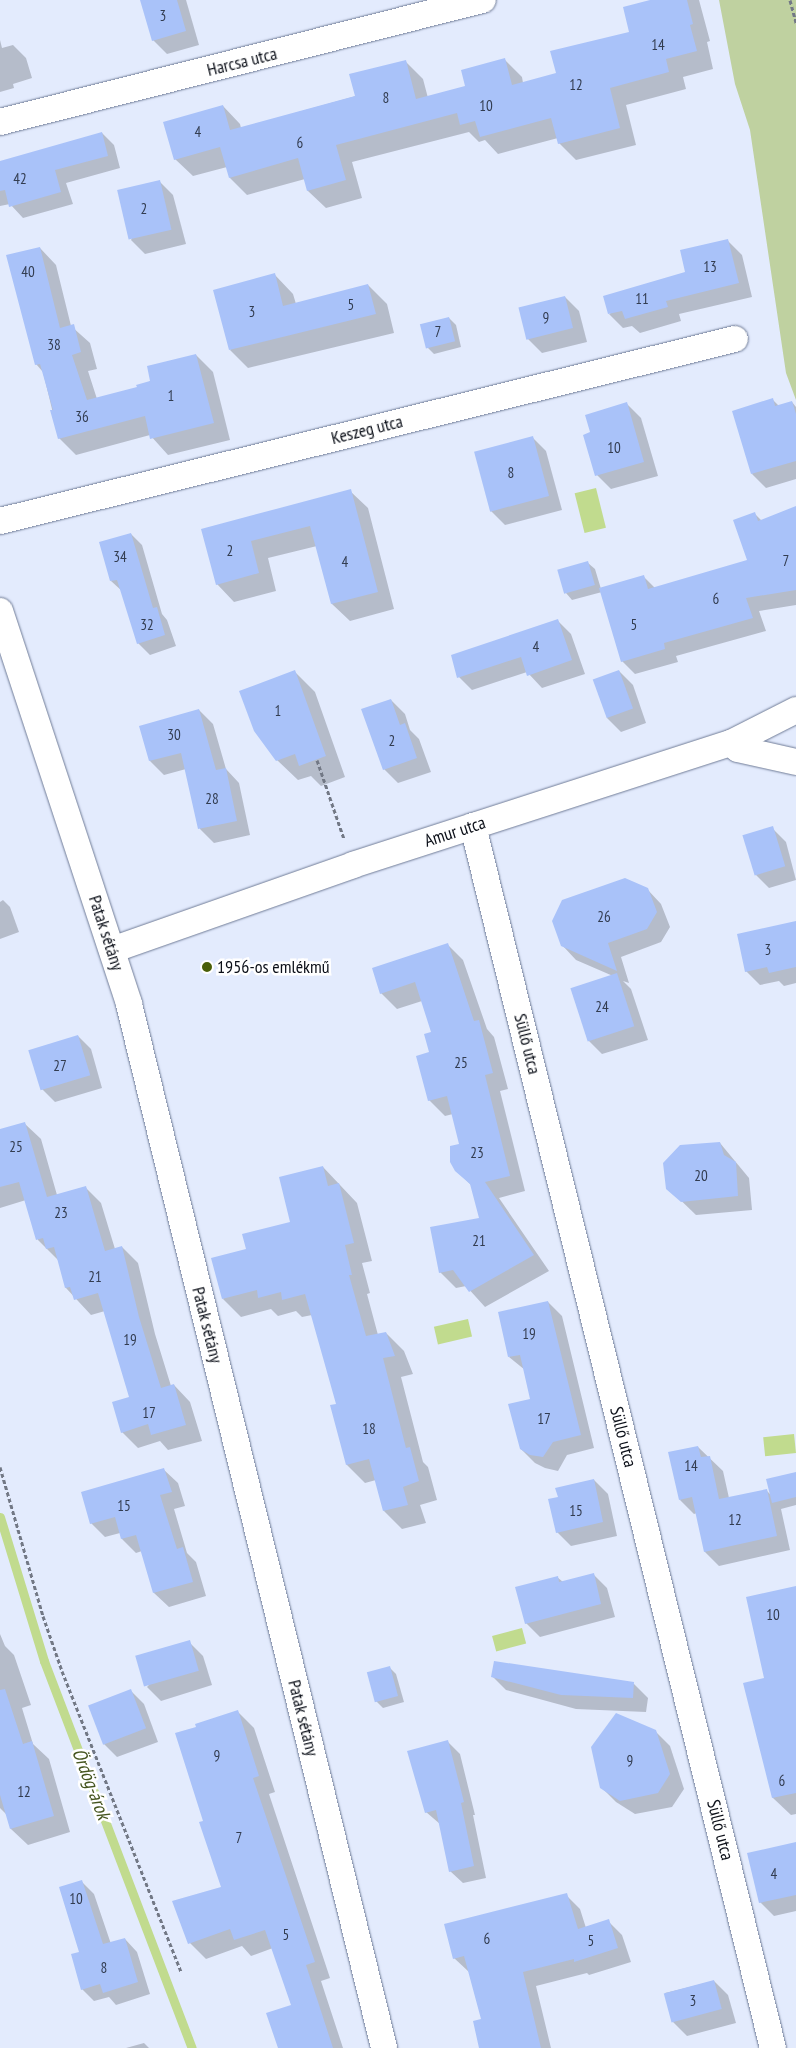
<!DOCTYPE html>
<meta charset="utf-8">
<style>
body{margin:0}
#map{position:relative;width:796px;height:2048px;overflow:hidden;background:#e3ebfd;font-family:"PT Sans Narrow",sans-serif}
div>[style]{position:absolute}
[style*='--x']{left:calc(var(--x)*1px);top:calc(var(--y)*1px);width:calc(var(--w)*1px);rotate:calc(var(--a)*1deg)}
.green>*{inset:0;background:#bfd1a0}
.water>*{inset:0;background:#c1db8e;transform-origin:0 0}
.shadow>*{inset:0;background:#0003}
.stream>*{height:9px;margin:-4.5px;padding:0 4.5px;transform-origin:4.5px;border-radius:4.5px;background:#c1db8e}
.building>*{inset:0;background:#a9c2f9;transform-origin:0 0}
.path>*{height:3px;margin-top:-1.5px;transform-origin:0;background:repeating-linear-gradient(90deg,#727885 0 4px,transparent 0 6.5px)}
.roads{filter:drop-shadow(0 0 1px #707c97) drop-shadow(0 0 1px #707c97)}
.street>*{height:26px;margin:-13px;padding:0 13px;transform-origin:13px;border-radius:13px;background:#fff}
.dots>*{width:14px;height:14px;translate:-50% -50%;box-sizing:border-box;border:2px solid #fff;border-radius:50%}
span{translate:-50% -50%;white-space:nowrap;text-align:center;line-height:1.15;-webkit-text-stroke:5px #fff;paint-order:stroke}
.number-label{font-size:15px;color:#323c50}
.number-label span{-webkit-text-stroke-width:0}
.street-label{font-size:18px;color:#0b0f18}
.poi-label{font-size:18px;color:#0b0f18}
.left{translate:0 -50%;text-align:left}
.water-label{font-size:19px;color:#45551f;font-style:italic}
</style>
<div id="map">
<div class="green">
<i style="clip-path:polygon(719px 0,796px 0,796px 400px,786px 373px,750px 130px,735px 84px)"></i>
</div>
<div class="water">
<i style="left:596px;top:488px;width:41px;height:22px;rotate:76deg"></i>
<i style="left:468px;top:1319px;width:18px;height:35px;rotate:77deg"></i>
<i style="left:794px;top:1434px;width:19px;height:31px;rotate:84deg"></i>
<i style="left:522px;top:1628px;width:16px;height:31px;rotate:75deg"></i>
</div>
<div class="shadow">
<i style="clip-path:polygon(141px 0,186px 0,199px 45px,167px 54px,153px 40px)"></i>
<i style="clip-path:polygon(655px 0,699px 0,710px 41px,707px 42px,713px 69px,683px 77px,686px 89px,626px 105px,636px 145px,576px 160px,559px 143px,558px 138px,498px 154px,485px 140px,479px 142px,469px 132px,352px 162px,362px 198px,326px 208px,308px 191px,305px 179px,247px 195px,230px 178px,227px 167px,193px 176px,175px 159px,223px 106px,240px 124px,241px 128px,356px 96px,405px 61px,423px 79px,428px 98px,467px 87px,504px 59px,522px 77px,523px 83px,557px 74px,631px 33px)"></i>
<i style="clip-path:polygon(0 40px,2px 48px,13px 45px,26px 58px,32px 78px,13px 84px,14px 88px,0 92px)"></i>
<i style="clip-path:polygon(102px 133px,114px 145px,120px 168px,66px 183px,73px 204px,23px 218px,10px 204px,0 206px,0 162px)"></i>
<i style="clip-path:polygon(159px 181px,173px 195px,186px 244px,145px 254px,131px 240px)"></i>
<i style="clip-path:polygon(728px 241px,742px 255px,752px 297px,679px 314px,681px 321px,640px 333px,632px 326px,623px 328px,609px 314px,687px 272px)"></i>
<i style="clip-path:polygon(40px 248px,56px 265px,71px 326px,90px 343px,97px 369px,88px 371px,97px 399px,138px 388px,196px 355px,213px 372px,230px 440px,168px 455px,150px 435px,76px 455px,59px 438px,43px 372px,36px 364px)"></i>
<i style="clip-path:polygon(275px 275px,293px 294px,296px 304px,368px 285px,387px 304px,394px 333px,248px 368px,230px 350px)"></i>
<i style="clip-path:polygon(565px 297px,579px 311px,587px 342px,542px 353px,528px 339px,520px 308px)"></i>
<i style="clip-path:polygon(449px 318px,456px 325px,461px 347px,434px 354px,427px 347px)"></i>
<i style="clip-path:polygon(773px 400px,779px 406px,792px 402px,796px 407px,796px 479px,766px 488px,752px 474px)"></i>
<i style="clip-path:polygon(627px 404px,641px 418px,658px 476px,611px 489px,597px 475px,592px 433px)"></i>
<i style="clip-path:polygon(532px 437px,546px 451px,562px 510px,505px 525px,491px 511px)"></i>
<i style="clip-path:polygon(350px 491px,368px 508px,394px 609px,350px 621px,332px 604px,317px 546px,268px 558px,276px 591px,234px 602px,217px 584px,203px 530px)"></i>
<i style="clip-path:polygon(796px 508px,796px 605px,759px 611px,766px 631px,676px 656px,678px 662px,635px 674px,622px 661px,602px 592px,572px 600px,566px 593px,588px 563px,595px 569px,601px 589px,644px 577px,655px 588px,749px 561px,755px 514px,762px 521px)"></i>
<i style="clip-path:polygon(131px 534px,142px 545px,162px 614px,167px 620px,176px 646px,150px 655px,138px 643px,122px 591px,111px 581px)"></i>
<i style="clip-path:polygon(557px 620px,571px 634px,585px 674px,542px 688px,527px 672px,472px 690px,459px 677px)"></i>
<i style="clip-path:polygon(619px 671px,633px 685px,646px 723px,621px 732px,607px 718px)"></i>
<i style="clip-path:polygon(295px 672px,315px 692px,345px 777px,321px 786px,311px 776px,298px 780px,277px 760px)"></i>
<i style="clip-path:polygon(391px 700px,405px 714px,410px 730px,419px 739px,431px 772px,398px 783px,384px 769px)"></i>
<i style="clip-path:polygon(199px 710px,213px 724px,226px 769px,239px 783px,250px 835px,214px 843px,200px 829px,186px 769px,164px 775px,150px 761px,141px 727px)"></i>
<i style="clip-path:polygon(772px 828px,786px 842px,796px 880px,769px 888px,755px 874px)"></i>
<i style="clip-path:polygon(647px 889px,661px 904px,670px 927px,661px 942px,621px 957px,629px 983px,623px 981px,631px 989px,648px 1040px,602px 1054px,588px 1040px,613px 976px,576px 960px,562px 945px)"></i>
<i style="clip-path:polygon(3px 900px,10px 907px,19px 932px,0 939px,0 902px)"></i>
<i style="clip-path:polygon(796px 922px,796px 983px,784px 986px,779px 981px,760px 985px,746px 971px)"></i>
<i style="clip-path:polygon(447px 944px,463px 960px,487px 1029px,494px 1037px,508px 1089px,500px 1091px,525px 1191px,499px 1198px,549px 1271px,485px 1307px,466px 1286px,456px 1288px,440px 1272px,480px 1218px,472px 1186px,456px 1170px,461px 1145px,453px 1114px,445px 1116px,429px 1100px,433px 1033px,422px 1001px,397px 1009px,381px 993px)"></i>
<i style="clip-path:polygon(78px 1036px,91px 1049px,102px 1088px,55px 1102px,42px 1089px)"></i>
<i style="clip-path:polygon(24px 1123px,41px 1139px,57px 1195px,85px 1187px,101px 1203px,115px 1249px,122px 1247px,138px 1263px,155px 1334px,171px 1386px,174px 1385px,190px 1402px,202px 1441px,168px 1450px,160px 1441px,138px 1448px,122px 1432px,131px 1398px,105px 1311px,91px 1315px,66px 1288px,59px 1261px,38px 1240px,26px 1200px,0 1208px,0 1130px)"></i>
<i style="clip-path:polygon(720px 1143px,749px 1178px,752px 1210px,696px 1215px,668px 1188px)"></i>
<i style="clip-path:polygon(323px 1167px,357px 1203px,372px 1261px,362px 1263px,370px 1293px,367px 1294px,378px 1335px,386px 1333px,404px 1351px,413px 1374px,401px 1377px,423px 1462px,428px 1467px,437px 1500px,420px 1505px,426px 1523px,402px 1529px,384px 1511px,376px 1480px,365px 1483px,347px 1465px,337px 1405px,312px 1315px,302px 1317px,296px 1311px,278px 1316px,271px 1309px,241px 1317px,223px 1299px,247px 1250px,292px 1223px)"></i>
<i style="clip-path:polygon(548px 1302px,562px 1316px,594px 1448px,567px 1455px,558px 1471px,545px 1468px,535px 1463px,521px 1449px,531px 1400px,525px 1370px,509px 1357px)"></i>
<i style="clip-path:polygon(698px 1447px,723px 1471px,729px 1498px,766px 1490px,772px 1496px,796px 1474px,796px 1505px,781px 1509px,790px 1550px,719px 1566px,705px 1552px,697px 1513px,694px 1514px,680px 1500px)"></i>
<i style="clip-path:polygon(163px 1469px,178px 1483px,185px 1506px,174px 1509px,187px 1553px,196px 1562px,206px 1596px,169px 1607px,154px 1593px,142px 1551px,136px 1553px,122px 1539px,120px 1533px,105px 1537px,91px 1523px)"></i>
<i style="clip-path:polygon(594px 1480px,608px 1494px,617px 1536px,571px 1546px,557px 1532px,559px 1498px)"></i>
<i style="clip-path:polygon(593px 1574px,607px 1588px,615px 1617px,540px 1637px,526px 1623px,557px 1577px,563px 1582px)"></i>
<i style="clip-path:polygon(796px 1587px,796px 1814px,791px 1815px,773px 1798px,766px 1679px)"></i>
<i style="clip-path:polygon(0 1634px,5px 1646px,14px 1655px,31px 1705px,22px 1708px,33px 1744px,49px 1759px,70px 1832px,28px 1845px,11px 1829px,7px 1815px,0 1808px)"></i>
<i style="clip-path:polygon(189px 1642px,203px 1656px,212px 1685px,161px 1701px,147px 1687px)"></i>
<i style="clip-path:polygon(389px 1667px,396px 1674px,404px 1702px,383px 1708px,376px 1701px)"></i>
<i style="clip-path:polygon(492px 1676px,634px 1684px,648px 1698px,646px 1712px,576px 1709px,506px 1690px)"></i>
<i style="clip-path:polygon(131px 1691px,144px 1704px,158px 1742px,117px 1757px,104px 1744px)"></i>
<i style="clip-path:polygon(238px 1712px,254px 1728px,275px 1792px,269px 1794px,330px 1978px,321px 1981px,343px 2048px,279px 2048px,292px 2006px,273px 1948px,251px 1956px,242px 1946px,206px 1959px,190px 1943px,223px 1888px,204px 1822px)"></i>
<i style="clip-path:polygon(655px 1731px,670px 1746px,684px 1789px,672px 1807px,635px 1814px,616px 1802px,602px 1788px)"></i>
<i style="clip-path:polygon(447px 1741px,460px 1754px,475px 1815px,473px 1815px,486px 1878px,463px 1883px,450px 1871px,440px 1824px,426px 1812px)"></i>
<i style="clip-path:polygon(796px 1843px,796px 1911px,774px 1916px,760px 1902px)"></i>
<i style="clip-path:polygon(82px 1882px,94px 1894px,111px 1944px,125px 1939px,137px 1952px,150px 1994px,116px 2005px,109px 1997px,94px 2001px,82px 1989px)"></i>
<i style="clip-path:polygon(566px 1895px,580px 1909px,586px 1928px,608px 1921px,622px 1935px,631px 1962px,589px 1975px,587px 1973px,536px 1986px,551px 2048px,481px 2048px,482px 2020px,469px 1972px,454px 1958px)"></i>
<i style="clip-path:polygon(714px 1981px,728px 1995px,736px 2023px,687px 2036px,673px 2022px,665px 1993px)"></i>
<i style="clip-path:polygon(144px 2043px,149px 2048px,126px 2048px)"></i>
</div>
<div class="stream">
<i style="--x:0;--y:1517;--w:151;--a:73"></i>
<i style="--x:44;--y:1661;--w:414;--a:69.1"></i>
</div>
<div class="building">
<i style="clip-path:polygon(140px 0,177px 0,186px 31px,152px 41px)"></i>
<i style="clip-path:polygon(650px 0,687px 0,693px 24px,690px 25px,697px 51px,666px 59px,669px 72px,610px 88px,620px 128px,558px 144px,551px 118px,480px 137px,475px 121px,460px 125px,457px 113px,336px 145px,346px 180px,307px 191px,298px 158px,229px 178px,220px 147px,174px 160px,163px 122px,223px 105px,230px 130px,355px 96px,349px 74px,406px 60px,416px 99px,465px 86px,461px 70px,505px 58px,512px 85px,556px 73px,550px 51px,629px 32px,623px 7px)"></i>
<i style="clip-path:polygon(102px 132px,108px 156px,55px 170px,61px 192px,9px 207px,5px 190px,0 191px,0 161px)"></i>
<i style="left:160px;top:180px;width:51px;height:44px;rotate:77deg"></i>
<i style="clip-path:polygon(728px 239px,739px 283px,666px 301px,668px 307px,625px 319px,622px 311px,608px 314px,603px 296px,685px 272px,680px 250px)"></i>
<i style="clip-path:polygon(40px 247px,60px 328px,74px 324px,81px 352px,72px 355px,87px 400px,137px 387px,136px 385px,150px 381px,147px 366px,196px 354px,214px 423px,150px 439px,145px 416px,58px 439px,50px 410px,53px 410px,40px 364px,35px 365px,6px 255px)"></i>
<i style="clip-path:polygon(275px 273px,283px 306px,368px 284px,376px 314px,229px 350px,213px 290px)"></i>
<i style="left:565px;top:296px;width:33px;height:48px;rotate:76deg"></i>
<i style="left:449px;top:317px;width:25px;height:30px;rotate:76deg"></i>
<i style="clip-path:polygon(773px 398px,775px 406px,792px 401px,796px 414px,796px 461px,751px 474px,732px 411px)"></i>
<i style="clip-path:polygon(627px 402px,644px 462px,595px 476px,583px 435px,590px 432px,585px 415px)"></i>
<i style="left:533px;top:436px;width:62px;height:61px;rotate:75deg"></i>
<i style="clip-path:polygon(351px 489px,378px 592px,331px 604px,310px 526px,251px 541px,259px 573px,216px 585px,201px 529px)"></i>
<i style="clip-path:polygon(796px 506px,796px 590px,746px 598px,753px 618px,664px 643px,665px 649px,621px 662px,599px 588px,644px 575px,648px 589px,747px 560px,733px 520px,755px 512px,758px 521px)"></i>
<i style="clip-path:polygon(131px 533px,153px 608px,157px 607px,165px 635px,137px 644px,117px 580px,110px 581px,99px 542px)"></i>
<i style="left:588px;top:561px;width:25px;height:32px;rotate:74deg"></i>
<i style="clip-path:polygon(558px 619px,572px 660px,527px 676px,521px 657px,457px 678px,451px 655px)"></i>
<i style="clip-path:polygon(295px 670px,326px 756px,299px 766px,295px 754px,276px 761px,254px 731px,239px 691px)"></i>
<i style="left:619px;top:670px;width:41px;height:28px;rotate:70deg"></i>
<i style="clip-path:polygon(391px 699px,400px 725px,405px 723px,417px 758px,383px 770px,361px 709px)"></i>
<i style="clip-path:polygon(199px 709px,216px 770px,226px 768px,237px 821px,198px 829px,181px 753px,149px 761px,139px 726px)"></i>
<i style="left:773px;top:826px;width:42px;height:32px;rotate:73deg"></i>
<i style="clip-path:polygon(625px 878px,648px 888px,657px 912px,647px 929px,608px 943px,617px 971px,561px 946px,552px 921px,562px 900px)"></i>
<i style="clip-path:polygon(796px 921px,796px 967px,769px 973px,767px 967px,745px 972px,737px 934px)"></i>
<i style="clip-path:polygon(448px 943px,474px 1021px,479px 1020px,493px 1073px,485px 1075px,510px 1176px,485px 1182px,534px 1255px,469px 1292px,453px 1270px,439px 1273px,430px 1227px,479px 1218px,470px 1184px,455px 1171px,450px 1162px,450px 1146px,459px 1144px,447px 1096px,428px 1101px,416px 1056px,429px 1052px,424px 1034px,431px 1032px,415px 982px,380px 994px,372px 968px)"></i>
<i style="left:617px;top:973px;width:56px;height:49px;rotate:72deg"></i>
<i style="left:78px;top:1035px;width:42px;height:52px;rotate:73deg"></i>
<i style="clip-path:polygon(25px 1122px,47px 1197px,86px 1186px,105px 1251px,122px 1246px,139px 1317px,161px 1388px,174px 1384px,186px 1425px,151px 1435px,148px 1424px,121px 1433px,112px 1402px,129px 1397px,98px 1293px,74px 1300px,70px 1287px,65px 1288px,54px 1247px,46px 1249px,43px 1238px,36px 1240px,19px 1182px,0 1187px,0 1129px)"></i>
<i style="clip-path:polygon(720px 1142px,724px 1155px,736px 1162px,738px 1196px,681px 1202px,666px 1189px,663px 1163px,680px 1145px)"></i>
<i style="clip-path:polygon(323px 1166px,328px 1186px,339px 1183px,354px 1243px,345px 1245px,352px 1275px,349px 1275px,366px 1336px,386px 1332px,395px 1356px,383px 1358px,406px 1448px,410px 1447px,419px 1481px,403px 1487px,408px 1505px,383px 1511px,369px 1459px,346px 1465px,330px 1405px,336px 1404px,305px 1294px,282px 1300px,281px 1292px,258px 1298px,257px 1290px,222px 1299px,211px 1258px,246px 1249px,242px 1234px,290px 1222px,279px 1177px)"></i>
<i style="clip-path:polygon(548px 1301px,581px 1435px,553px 1442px,543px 1457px,530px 1455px,520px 1449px,508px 1404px,530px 1399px,520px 1355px,508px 1357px,498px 1312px)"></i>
<i style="clip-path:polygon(698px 1446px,701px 1457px,710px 1456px,719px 1499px,767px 1489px,777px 1536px,704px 1552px,692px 1497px,679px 1500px,668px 1452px)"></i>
<i style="clip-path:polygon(164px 1468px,172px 1492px,160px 1495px,177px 1549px,183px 1547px,193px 1582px,153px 1593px,136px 1535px,121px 1539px,115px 1517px,90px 1524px,81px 1492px)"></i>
<i style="clip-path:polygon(796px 1472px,796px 1497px,772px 1503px,766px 1479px)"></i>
<i style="clip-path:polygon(594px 1479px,603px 1522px,556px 1533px,548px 1499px,558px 1497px,555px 1488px)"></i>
<i style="clip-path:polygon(594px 1573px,601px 1604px,525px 1624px,515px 1587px,558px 1576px,559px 1582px)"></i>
<i style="clip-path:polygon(796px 1586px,796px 1793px,772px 1798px,743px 1683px,764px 1678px,746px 1597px)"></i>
<i style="left:190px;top:1640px;width:32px;height:57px;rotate:74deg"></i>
<i style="clip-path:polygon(494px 1661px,634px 1682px,633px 1698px,561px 1695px,491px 1677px)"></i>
<i style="left:390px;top:1666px;width:31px;height:24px;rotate:75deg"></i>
<i style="clip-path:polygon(5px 1689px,23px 1744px,32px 1741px,54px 1816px,10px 1829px,0 1795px,0 1690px)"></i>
<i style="left:131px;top:1689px;width:42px;height:46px;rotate:69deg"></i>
<i style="clip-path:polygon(238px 1710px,259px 1776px,253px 1778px,315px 1962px,306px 1965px,333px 2048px,278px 2048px,266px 2013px,291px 2005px,265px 1930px,234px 1940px,230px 1929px,188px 1944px,172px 1901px,221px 1887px,199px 1822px,203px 1821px,175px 1733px,196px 1727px,195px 1724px)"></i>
<i style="clip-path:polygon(616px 1713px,656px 1730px,670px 1774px,658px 1793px,620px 1801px,600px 1788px,591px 1747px)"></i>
<i style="clip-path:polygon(448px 1740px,464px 1802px,461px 1803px,474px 1866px,449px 1872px,436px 1810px,425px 1813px,407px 1751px)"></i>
<i style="clip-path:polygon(796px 1842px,796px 1895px,759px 1903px,747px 1853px)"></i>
<i style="clip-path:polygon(82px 1880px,103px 1944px,125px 1938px,138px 1982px,103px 1993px,100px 1984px,81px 1990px,71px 1954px,79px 1952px,59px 1887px)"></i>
<i style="clip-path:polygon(567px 1893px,578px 1929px,609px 1919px,618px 1948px,574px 1962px,574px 1959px,523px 1972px,541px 2048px,479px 2048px,473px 2021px,481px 2019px,464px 1956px,453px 1959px,444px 1924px)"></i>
<i style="left:714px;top:1980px;width:30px;height:52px;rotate:75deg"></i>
</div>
<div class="path">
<i style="--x:790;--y:0;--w:24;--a:75"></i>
<i style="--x:317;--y:760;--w:83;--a:71.1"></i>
<i style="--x:0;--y:1467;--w:155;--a:73.9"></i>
<i style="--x:43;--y:1616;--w:58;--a:70.9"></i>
<i style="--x:62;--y:1671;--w:323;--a:68.4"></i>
</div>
<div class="roads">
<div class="street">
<i style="--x:0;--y:122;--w:498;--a:-14.2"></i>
<i style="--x:0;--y:521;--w:757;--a:-13.91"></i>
<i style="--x:0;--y:611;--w:414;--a:71.8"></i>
<i style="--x:129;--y:1004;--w:1075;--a:76.27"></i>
<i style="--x:731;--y:743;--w:9;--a:41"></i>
<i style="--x:738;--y:749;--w:59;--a:12.6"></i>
<i style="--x:473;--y:826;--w:1258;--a:76.21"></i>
<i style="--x:112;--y:950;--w:256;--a:-19.4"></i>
<i style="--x:353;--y:865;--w:397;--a:-17.9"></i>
<i style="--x:731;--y:743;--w:73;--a:-26.9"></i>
</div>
</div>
<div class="dots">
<i style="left:207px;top:967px;background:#4a5f08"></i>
</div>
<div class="number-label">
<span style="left:163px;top:16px">3</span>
<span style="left:658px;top:45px">14</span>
<span style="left:576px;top:85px">12</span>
<span style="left:386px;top:98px">8</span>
<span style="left:486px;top:106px">10</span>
<span style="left:198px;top:132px">4</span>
<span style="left:300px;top:143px">6</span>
<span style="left:20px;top:179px">42</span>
<span style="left:144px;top:209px">2</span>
<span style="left:710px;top:267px">13</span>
<span style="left:28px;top:272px">40</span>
<span style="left:642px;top:299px">11</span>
<span style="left:351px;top:305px">5</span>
<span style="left:252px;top:312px">3</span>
<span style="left:546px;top:318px">9</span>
<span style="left:438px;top:332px">7</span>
<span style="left:54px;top:345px">38</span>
<span style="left:171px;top:396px">1</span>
<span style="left:82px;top:417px">36</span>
<span style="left:614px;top:448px">10</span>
<span style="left:511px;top:473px">8</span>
<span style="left:230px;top:551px">2</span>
<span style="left:120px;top:557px">34</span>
<span style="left:786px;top:561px">7</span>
<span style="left:345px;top:562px">4</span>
<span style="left:716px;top:599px">6</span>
<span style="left:147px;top:625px">32</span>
<span style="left:634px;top:625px">5</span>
<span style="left:536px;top:647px">4</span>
<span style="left:278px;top:711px">1</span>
<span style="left:174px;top:735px">30</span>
<span style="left:392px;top:741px">2</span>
<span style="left:212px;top:799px">28</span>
<span style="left:604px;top:917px">26</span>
<span style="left:768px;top:950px">3</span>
<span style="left:602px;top:1007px">24</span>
<span style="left:461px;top:1063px">25</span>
<span style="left:60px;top:1066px">27</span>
<span style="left:16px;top:1147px">25</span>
<span style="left:477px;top:1153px">23</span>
<span style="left:701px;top:1176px">20</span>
<span style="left:61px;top:1213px">23</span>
<span style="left:479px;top:1241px">21</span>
<span style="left:95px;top:1277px">21</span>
<span style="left:529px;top:1334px">19</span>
<span style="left:130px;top:1340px">19</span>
<span style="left:149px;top:1413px">17</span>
<span style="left:544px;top:1419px">17</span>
<span style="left:369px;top:1429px">18</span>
<span style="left:691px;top:1466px">14</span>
<span style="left:124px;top:1506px">15</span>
<span style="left:576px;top:1511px">15</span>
<span style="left:735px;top:1520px">12</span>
<span style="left:773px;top:1615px">10</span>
<span style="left:217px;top:1756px">9</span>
<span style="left:630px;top:1761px">9</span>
<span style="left:782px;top:1781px">6</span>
<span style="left:24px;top:1792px">12</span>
<span style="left:239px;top:1838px">7</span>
<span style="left:774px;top:1874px">4</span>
<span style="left:76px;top:1899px">10</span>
<span style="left:286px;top:1935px">5</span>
<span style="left:487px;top:1939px">6</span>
<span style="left:591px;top:1941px">5</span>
<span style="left:104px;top:1968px">8</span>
<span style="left:693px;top:2001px">3</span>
</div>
<div class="street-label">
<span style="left:242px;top:62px;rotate:-14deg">Harcsa utca</span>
<span style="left:367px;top:430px;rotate:-14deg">Keszeg utca</span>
<span style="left:455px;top:832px;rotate:-18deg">Amur utca</span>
<span style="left:106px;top:933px;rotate:72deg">Patak sétány</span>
<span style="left:527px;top:1044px;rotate:76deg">Süllő utca</span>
<span style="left:207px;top:1325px;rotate:76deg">Patak sétány</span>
<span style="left:623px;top:1437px;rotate:76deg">Süllő utca</span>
<span style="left:303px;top:1718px;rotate:76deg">Patak sétány</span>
<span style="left:720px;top:1830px;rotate:76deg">Süllő utca</span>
</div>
<div class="poi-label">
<span class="left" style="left:217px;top:967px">1956-os emlékmű</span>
</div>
<div class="water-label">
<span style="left:91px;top:1784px;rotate:69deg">Ördög-árok</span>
</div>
</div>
